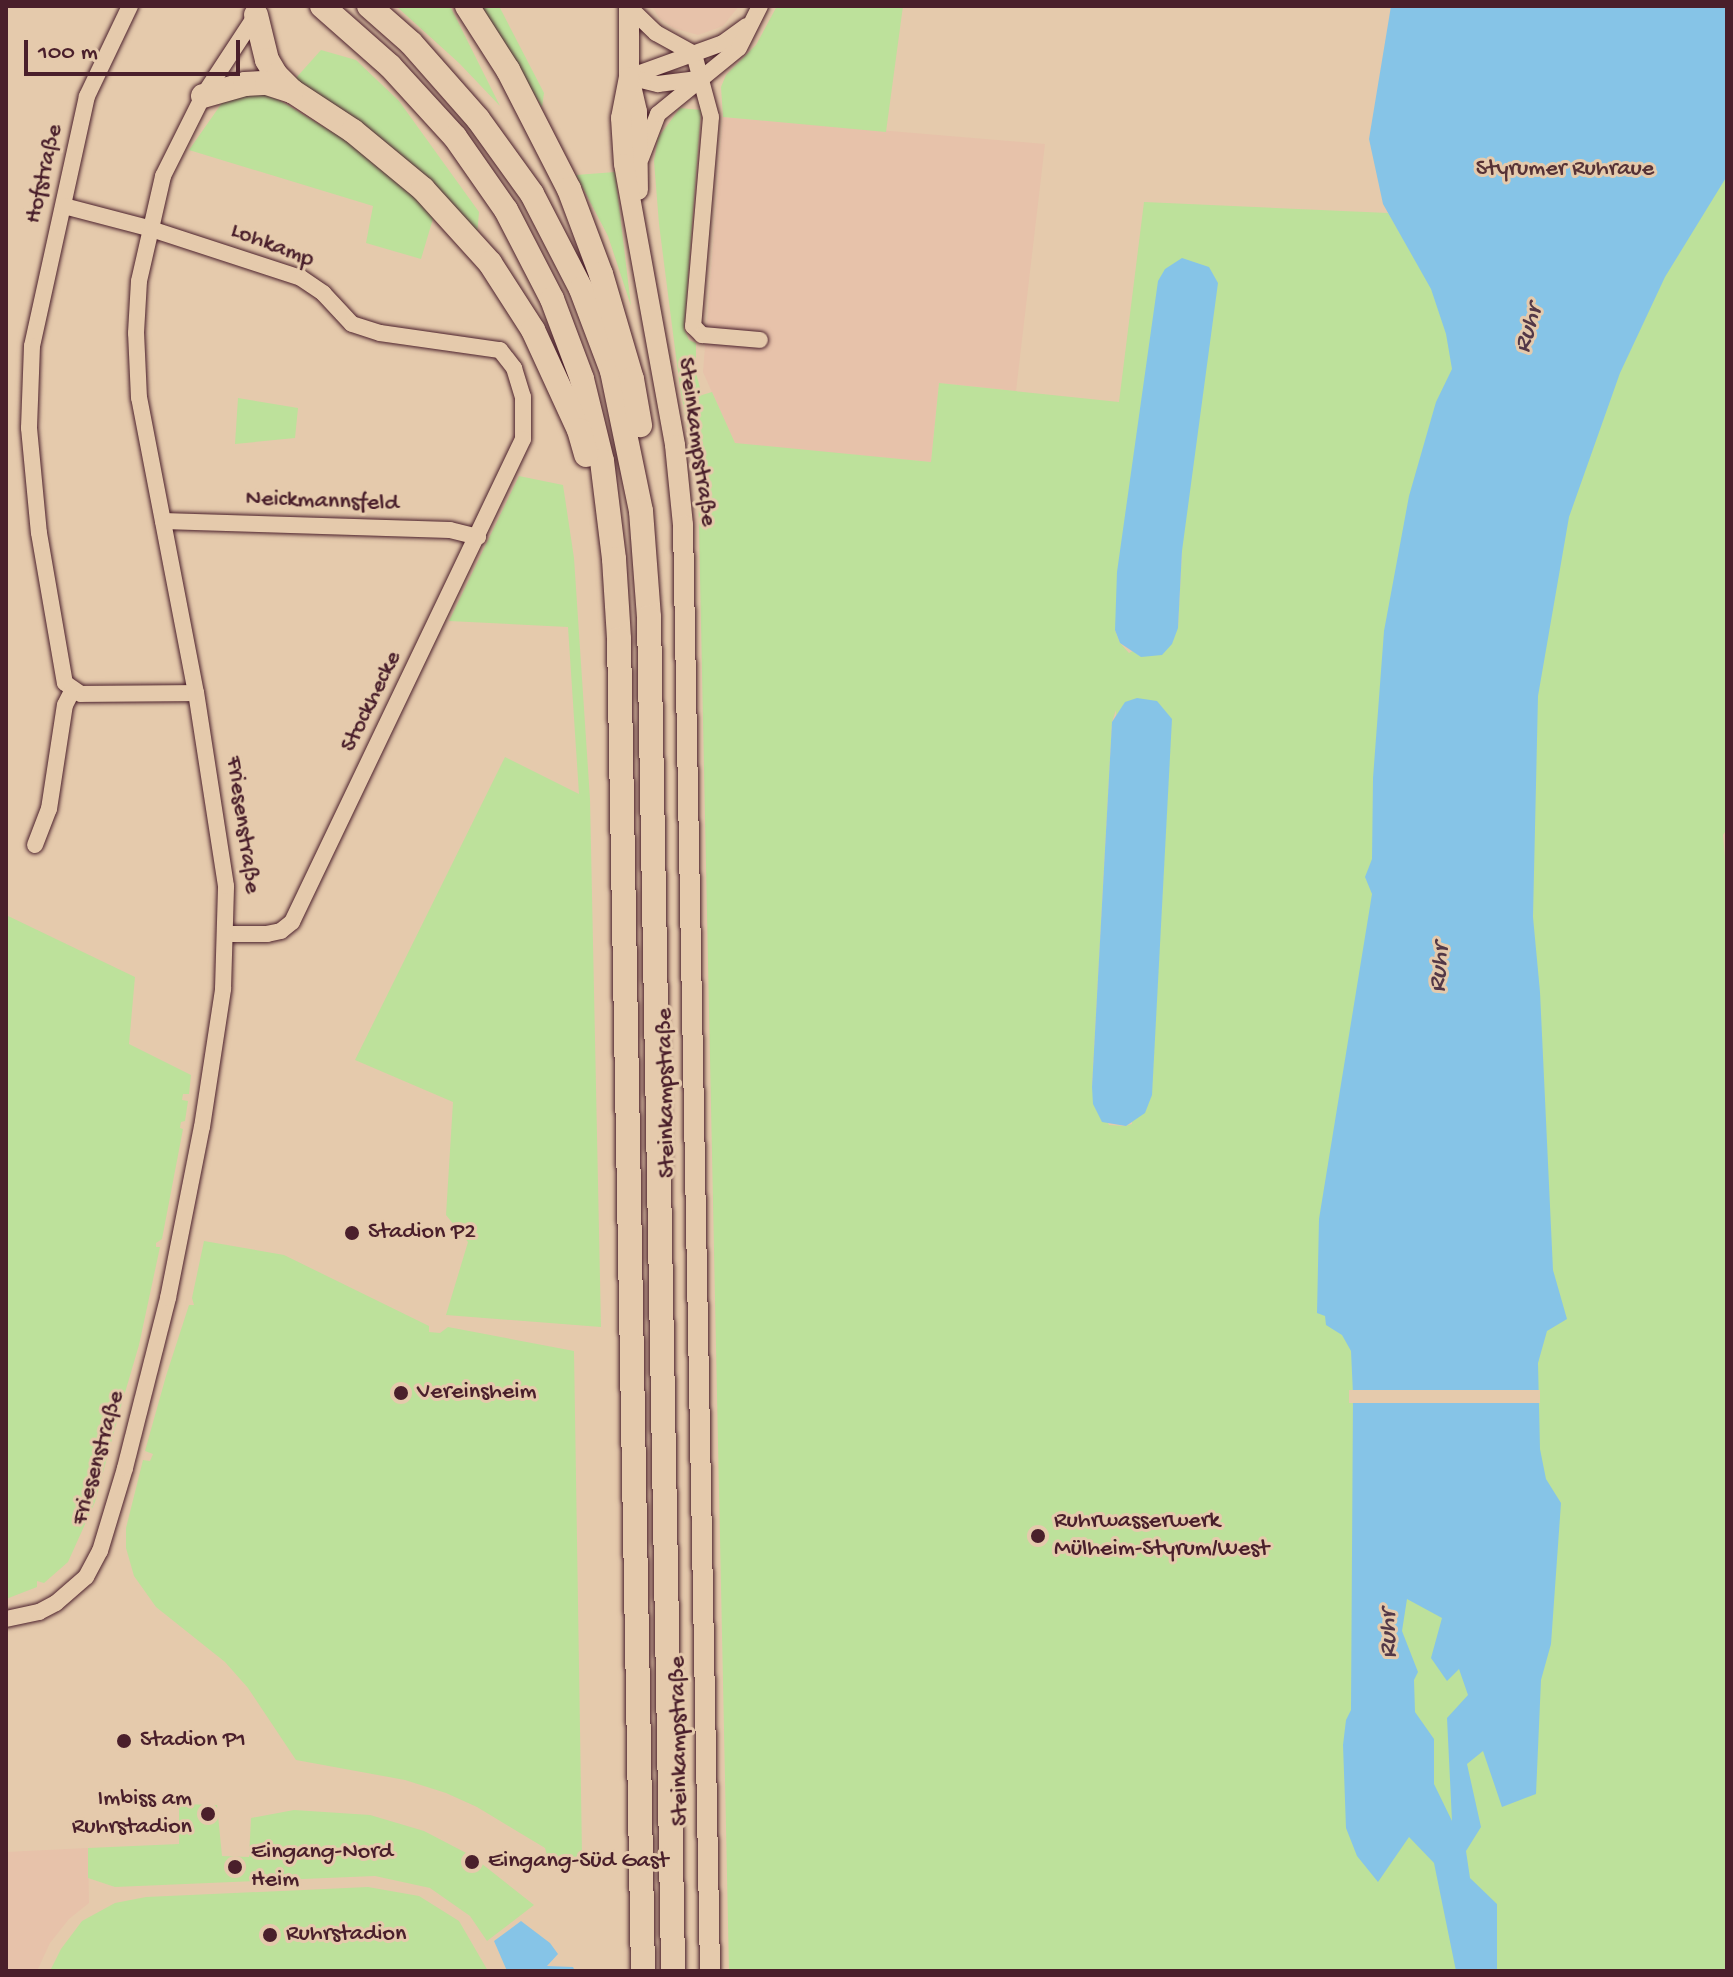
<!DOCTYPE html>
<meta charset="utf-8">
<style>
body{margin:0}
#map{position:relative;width:1733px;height:1977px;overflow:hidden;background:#e5caac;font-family:"Gochi Hand",sans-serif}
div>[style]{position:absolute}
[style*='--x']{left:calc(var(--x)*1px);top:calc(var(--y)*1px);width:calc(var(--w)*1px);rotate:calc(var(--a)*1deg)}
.built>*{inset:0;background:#e7c2aa}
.green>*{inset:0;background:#bde19b}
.water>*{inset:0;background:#86c4e7}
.pier>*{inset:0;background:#e5caac;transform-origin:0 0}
.roads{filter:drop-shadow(0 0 2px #4a1f2b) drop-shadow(0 0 2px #4a1f2b)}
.minor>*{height:16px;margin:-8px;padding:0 8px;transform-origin:8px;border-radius:8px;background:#e5caac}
.major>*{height:20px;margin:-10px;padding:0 10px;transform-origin:10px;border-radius:10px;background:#e5caac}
.highway>*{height:24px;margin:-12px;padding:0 12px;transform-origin:12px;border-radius:12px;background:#e5caac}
.dots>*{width:22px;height:22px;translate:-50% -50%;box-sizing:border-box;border:4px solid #e5caac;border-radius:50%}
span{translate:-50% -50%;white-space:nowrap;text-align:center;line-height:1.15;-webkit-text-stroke:6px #e5caac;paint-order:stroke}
.park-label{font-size:24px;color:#563236}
.street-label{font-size:24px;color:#4a1f2b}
.poi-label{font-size:24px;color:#4a1f2b}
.left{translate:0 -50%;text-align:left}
.right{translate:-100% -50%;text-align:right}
.water-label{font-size:26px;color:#533847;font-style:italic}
.frame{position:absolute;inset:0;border:8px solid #4a1f2b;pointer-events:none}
.scale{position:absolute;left:24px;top:40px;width:216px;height:36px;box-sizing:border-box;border:4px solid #4a1f2b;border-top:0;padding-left:10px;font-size:24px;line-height:28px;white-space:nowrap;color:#4a1f2b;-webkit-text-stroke:6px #e5caac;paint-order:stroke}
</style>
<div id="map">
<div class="built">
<i style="clip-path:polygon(652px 6px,739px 6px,723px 26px,698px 35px,673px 28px,659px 18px)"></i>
<i style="clip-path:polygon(723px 117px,1045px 144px,1016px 391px,939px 383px,931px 462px,735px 444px,703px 372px)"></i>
<i style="clip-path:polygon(88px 1848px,89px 1903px,69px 1919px,50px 1943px,37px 1971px,6px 1971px,6px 1852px)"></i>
</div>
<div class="green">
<i style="clip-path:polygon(396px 6px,450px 6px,500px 106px,459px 63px)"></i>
<i style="clip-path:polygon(480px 6px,499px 6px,544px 93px,542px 107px)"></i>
<i style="clip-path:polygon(777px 6px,903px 6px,886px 132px,723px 117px,721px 87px,726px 75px,756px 45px)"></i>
<i style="clip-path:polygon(evenodd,1727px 6px,1727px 829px,1723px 835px,1727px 881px,1727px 1971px,729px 1971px,698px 481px,680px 388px,659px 224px,654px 161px,658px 138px,680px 108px,701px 110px,684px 329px,689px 340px,696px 343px,696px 373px,702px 395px,712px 392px,735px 443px,931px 462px,939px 383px,1119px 402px,1144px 202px,1388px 213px,1417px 262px,1727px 6px,1182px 551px,1178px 628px,1129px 653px,1120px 643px,1115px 630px,1182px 551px,1727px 6px,1116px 710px,1132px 1124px,1125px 1126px,1109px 1125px,1092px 1088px,1112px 722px,1116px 710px)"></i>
<i style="clip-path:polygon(321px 50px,356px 60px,399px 101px,479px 212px,477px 235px,295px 79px)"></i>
<i style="clip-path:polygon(259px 92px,281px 101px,352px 144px,435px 212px,421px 259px,366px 243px,373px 206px,189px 150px,224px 100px)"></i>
<i style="clip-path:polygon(615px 172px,631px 306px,608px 236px,576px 175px)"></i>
<i style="clip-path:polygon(238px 398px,298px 408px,295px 438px,235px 444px)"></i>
<i style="clip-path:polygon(519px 476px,563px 485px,574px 558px,590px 799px,601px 1327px,446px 1315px,468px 1242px,446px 1215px,453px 1102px,355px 1060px,505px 757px,579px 794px,568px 627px,449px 621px)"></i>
<i style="clip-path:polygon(6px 915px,135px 977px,129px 1044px,191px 1075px,189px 1094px,183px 1094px,182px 1100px,188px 1101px,185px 1121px,181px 1122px,180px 1128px,183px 1129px,162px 1239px,156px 1243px,156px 1247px,160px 1247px,139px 1345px,119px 1413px,115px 1412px,112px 1418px,117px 1421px,95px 1502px,68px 1562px,44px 1583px,37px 1581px,37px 1587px,6px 1599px)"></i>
<i style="clip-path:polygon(204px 1241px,284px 1255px,429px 1326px,429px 1332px,440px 1333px,448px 1327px,574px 1351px,582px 1855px,572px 1866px,548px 1859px,545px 1848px,477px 1807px,446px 1793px,405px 1780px,296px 1760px,248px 1688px,225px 1662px,156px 1607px,134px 1576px,126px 1548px,126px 1528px,143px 1460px,150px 1461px,153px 1454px,145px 1451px,166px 1376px,189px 1305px,194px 1305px,192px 1298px)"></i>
<i style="clip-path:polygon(179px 1804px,217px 1805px,222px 1856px,249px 1857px,251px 1818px,294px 1810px,370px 1815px,424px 1831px,472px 1856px,534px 1905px,487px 1941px,470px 1916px,430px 1888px,375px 1876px,115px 1887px,88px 1878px,88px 1848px,179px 1844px)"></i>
<i style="clip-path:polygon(368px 1887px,419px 1896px,459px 1921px,488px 1971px,50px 1971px,61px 1949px,82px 1921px,115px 1903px,146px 1897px)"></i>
</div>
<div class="water">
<i style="clip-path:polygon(evenodd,1391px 6px,1727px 6px,1727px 176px,1665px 277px,1620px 373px,1569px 517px,1538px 696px,1533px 917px,1540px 992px,1553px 1270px,1567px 1319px,1547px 1331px,1538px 1363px,1540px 1449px,1546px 1479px,1561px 1503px,1551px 1644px,1541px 1680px,1536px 1794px,1502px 1807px,1483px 1751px,1467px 1764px,1481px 1827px,1466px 1851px,1470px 1878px,1497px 1904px,1497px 1971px,1456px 1971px,1434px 1863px,1409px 1837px,1378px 1882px,1357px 1856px,1346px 1828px,1343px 1745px,1346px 1720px,1351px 1710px,1353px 1394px,1351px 1351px,1342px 1335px,1326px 1325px,1325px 1316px,1317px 1313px,1319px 1219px,1372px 894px,1365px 877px,1372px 859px,1373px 778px,1384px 631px,1409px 496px,1436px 402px,1452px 369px,1446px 334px,1431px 289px,1383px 204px,1369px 139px,1391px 6px,1407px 1599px,1442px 1618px,1431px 1658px,1447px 1681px,1459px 1669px,1468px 1695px,1447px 1718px,1452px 1821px,1434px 1784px,1434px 1739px,1415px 1712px,1414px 1680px,1418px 1672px,1402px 1631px,1407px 1599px)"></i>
<i style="clip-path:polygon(1182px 258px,1209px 267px,1218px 283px,1182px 551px,1178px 628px,1172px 644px,1162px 655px,1141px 657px,1120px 643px,1115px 630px,1117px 572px,1158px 281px,1165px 269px)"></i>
<i style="clip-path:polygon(1137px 698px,1157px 701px,1172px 719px,1152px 1095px,1145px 1113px,1126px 1126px,1102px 1122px,1093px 1104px,1092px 1087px,1112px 722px,1125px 702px)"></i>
<i style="clip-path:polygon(521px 1921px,550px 1943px,558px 1954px,547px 1966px,573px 1967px,575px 1971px,507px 1971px,494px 1941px)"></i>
</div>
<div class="pier">
<i style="left:1540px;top:1390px;width:13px;height:191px;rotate:90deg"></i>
</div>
<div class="roads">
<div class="minor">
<i style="--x:130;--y:6;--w:100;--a:115.5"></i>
<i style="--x:87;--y:96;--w:256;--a:102.4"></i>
<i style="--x:32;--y:346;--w:82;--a:92.1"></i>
<i style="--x:29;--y:428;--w:105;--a:84.6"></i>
<i style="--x:39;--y:533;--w:152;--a:80.2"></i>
<i style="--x:65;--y:683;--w:19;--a:35"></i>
<i style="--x:81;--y:694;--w:115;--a:-0.5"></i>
<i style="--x:629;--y:7;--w:37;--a:44"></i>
<i style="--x:656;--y:33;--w:43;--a:28.9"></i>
<i style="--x:694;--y:54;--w:65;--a:74.9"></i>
<i style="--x:711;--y:117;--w:210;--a:94.9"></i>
<i style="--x:693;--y:326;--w:13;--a:45"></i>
<i style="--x:702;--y:335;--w:58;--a:4.9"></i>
<i style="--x:629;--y:77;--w:100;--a:-19.9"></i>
<i style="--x:723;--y:43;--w:29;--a:-36"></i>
<i style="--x:629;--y:77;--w:30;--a:14"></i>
<i style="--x:658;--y:84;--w:40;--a:-7.1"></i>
<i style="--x:641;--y:158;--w:47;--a:-68.9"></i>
<i style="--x:658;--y:114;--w:104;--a:-39.2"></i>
<i style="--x:739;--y:48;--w:47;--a:-63.4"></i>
<i style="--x:64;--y:206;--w:87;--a:14.7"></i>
<i style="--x:148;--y:228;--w:161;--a:18.1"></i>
<i style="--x:301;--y:278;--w:27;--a:34"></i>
<i style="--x:323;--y:293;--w:42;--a:46.9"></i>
<i style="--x:352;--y:324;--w:29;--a:18"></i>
<i style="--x:380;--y:333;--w:121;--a:8.1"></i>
<i style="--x:500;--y:350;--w:23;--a:52"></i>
<i style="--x:514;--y:368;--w:30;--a:73"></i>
<i style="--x:523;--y:397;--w:42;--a:90"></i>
<i style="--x:523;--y:439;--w:535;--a:115.56"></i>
<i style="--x:292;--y:922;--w:14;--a:141"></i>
<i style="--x:281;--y:931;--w:14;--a:168"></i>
<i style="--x:267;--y:934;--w:40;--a:180"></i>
<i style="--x:163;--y:521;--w:287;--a:1.8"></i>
<i style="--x:450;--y:530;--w:29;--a:14"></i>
<i style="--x:35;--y:845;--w:39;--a:-69"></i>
<i style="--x:49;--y:809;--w:105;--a:-81.3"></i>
<i style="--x:65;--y:705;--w:16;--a:-63"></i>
<i style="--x:6;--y:1619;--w:34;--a:-12"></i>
<i style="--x:39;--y:1612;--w:19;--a:-28"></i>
<i style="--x:56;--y:1603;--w:40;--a:-41"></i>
<i style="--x:86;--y:1577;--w:30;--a:-62"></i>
<i style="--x:100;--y:1551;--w:87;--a:-73.2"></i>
<i style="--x:125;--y:1468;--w:175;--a:-75.8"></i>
<i style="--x:168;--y:1298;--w:174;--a:-78.8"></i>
<i style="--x:202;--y:1127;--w:140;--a:-81.3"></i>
<i style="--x:223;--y:989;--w:103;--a:-88.3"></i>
<i style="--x:226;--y:886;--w:195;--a:-98.8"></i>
<i style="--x:196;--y:693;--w:300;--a:-100.9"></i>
<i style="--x:139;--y:398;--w:65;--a:-92.6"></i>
<i style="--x:136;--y:333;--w:52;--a:-86.7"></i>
<i style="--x:139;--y:281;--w:108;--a:-77.1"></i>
<i style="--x:163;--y:176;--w:89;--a:-63.4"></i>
<i style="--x:203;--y:96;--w:97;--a:-56.8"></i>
</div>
<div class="major">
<i style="--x:629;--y:6;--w:71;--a:90"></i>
<i style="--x:629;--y:77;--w:36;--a:77"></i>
<i style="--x:637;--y:112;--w:78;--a:89.3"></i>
<i style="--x:629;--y:77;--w:42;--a:101"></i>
<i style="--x:621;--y:118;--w:46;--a:86.3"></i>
<i style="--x:624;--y:164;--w:286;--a:79.7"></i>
<i style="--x:675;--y:445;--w:80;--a:84.3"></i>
<i style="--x:683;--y:525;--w:1446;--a:88.93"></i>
</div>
<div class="highway">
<i style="--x:322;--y:6;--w:91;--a:41.4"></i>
<i style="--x:390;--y:66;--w:96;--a:47.5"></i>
<i style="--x:455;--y:137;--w:89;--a:55.1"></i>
<i style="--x:506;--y:210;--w:100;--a:62.7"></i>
<i style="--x:552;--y:299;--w:85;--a:69.4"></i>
<i style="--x:582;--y:379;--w:84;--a:76.3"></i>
<i style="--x:602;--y:461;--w:99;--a:83"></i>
<i style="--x:614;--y:559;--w:80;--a:86.4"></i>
<i style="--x:619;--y:639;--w:1332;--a:88.97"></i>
<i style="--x:369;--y:6;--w:56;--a:41.4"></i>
<i style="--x:411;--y:43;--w:101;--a:48.6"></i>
<i style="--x:478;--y:119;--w:92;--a:54.2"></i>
<i style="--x:532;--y:194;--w:107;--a:62.7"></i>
<i style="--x:581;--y:289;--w:88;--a:69.3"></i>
<i style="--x:612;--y:371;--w:143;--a:78.3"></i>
<i style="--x:641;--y:511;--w:106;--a:85.7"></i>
<i style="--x:649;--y:617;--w:1354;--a:88.98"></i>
<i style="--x:467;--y:6;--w:76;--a:57.4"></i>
<i style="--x:508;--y:70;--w:134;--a:62.9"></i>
<i style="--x:569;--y:189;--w:91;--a:69.4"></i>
<i style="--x:601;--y:274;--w:109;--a:73.6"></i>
<i style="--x:632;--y:379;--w:47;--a:80.1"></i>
<i style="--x:256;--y:15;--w:46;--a:76.3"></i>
<i style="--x:267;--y:60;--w:17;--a:59"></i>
<i style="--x:276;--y:75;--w:23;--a:45"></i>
<i style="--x:292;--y:91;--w:73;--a:33.3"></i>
<i style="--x:353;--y:131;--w:91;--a:39.6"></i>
<i style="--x:423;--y:189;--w:100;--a:47.8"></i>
<i style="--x:490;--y:263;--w:80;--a:57.3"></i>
<i style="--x:533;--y:330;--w:110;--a:65.3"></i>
<i style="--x:579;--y:430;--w:26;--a:74"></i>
<i style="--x:203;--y:96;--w:44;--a:-15.9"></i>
<i style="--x:245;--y:84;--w:22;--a:-3"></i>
<i style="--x:267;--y:83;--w:26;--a:18"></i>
</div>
</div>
<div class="dots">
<i style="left:352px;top:1233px;background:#4a1f2b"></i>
<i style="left:401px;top:1393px;background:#4a1f2b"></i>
<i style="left:1038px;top:1536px;background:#4a1f2b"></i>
<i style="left:124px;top:1741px;background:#4a1f2b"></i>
<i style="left:208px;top:1814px;background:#4a1f2b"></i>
<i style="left:472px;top:1862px;background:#4a1f2b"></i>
<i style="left:235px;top:1867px;background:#4a1f2b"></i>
<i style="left:270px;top:1935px;background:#4a1f2b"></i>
</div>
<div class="park-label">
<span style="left:1565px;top:170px">Styrumer Ruhraue</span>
</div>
<div class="street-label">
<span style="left:45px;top:174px;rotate:-77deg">Hofstraße</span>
<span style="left:272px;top:246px;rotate:21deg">Lohkamp</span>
<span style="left:696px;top:442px;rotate:82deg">Steinkampstraße</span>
<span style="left:322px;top:502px;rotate:2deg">Neickmannsfeld</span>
<span style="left:372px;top:702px;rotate:-64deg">Stockhecke</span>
<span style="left:242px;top:825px;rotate:82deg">Friesenstraße</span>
<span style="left:667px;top:1093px;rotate:-91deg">Steinkampstraße</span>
<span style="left:99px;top:1458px;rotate:-74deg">Friesenstraße</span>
<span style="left:680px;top:1741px;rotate:-91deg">Steinkampstraße</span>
</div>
<div class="poi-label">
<span class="left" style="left:368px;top:1233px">Stadion P2</span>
<span class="left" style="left:417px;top:1393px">Vereinsheim</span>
<span class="left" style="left:1054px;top:1536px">Ruhrwasserwerk<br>Mülheim-Styrum/West</span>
<span class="left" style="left:140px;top:1741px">Stadion P1</span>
<span class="right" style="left:192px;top:1814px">Imbiss am<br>Ruhrstadion</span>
<span class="left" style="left:251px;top:1867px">Eingang-Nord<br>Heim</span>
<span class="left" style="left:488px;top:1862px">Eingang-Süd Gast</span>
<span class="left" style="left:286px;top:1935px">Ruhrstadion</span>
</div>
<div class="water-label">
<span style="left:1530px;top:329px;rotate:-74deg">Ruhr</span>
<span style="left:1441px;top:968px;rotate:-86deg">Ruhr</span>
<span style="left:1390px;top:1634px;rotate:-91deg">Ruhr</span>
</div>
<div class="frame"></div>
<div class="scale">100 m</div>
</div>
